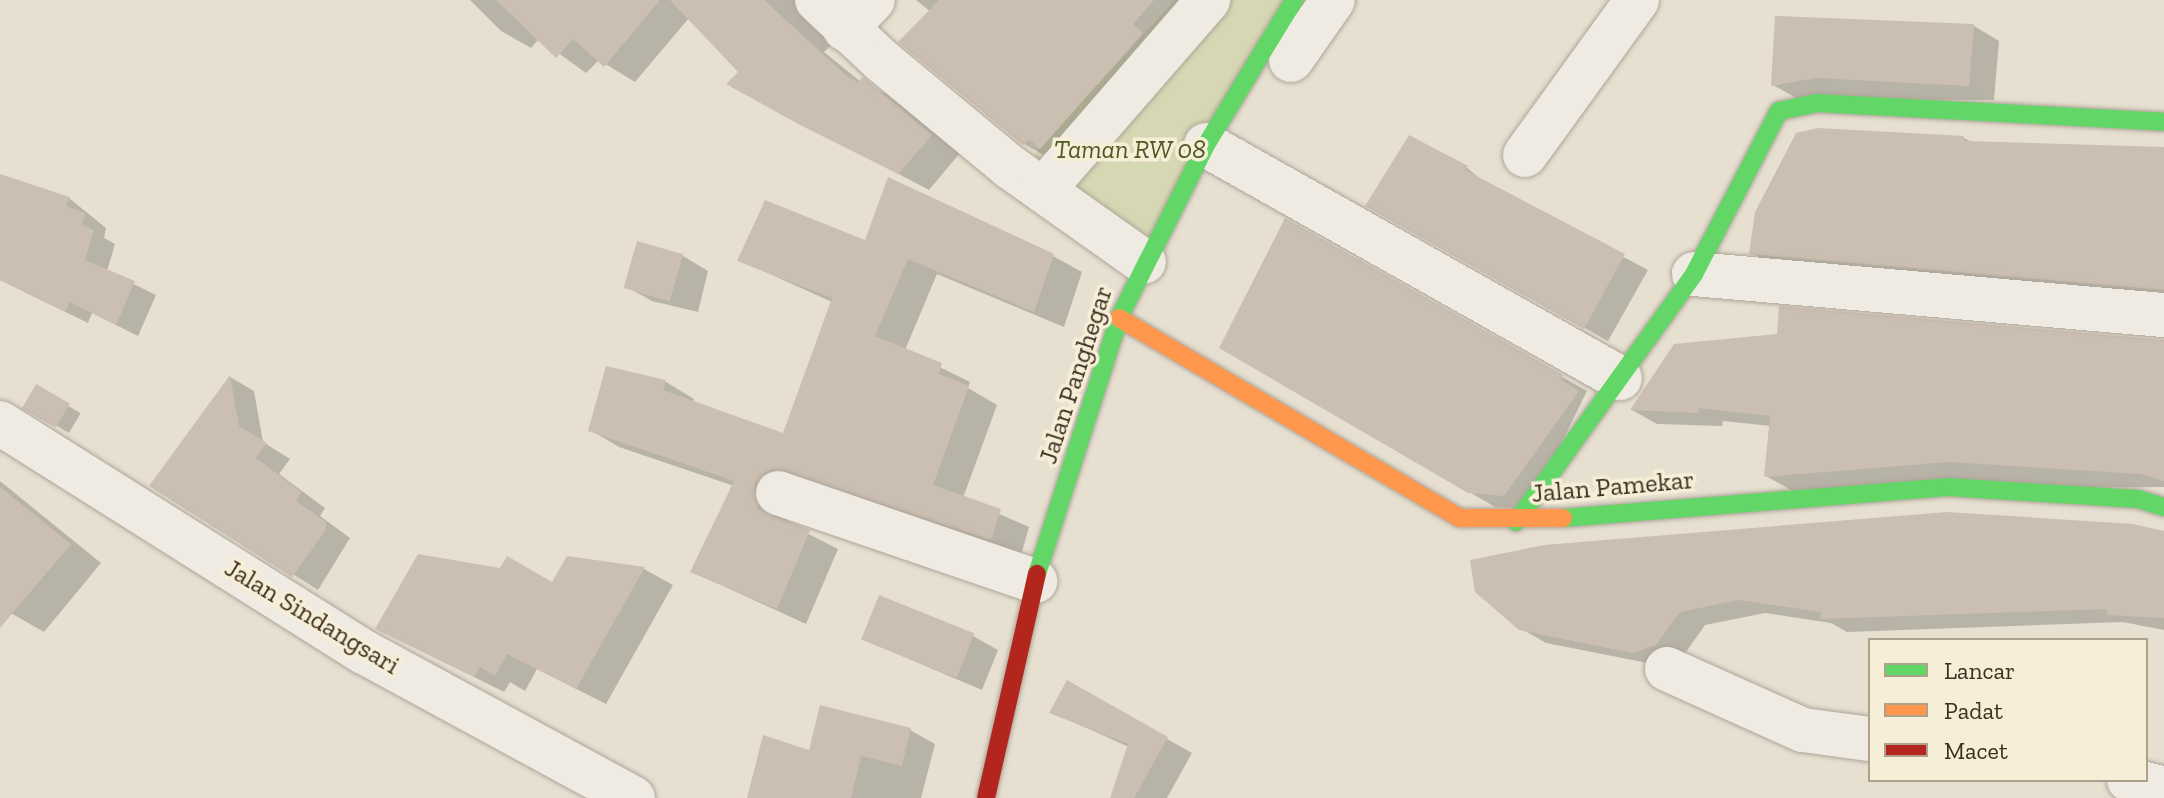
<!DOCTYPE html>
<style>
body{margin:0}
#map{position:relative;width:2164px;height:798px;overflow:hidden;background:#e7e0d1;font-family:"Zilla Slab",serif}
div>[style]{position:absolute}
[style*='--x']{left:calc(var(--x)*1px);top:calc(var(--y)*1px);width:calc(var(--w)*1px);rotate:calc(var(--a)*1deg)}
.green>*{inset:0;background:#d6d7b3}
.shadow>*{inset:0;background:#0003;transform-origin:0 0}
.building>*{inset:0;background:#cbbfb2;transform-origin:0 0}
.roads{filter:drop-shadow(0 0 2px #ada599) drop-shadow(0 0 2px #ada599)}
.street>*{height:44px;margin:-22px;padding:0 22px;transform-origin:22px;border-radius:22px;background:#efebe3}
.fast>*{height:18px;margin:-9px;padding:0 9px;transform-origin:9px;border-radius:9px;background:#63d668}
.slow>*{height:18px;margin:-9px;padding:0 9px;transform-origin:9px;border-radius:9px;background:#ff974d}
.jam>*{height:18px;margin:-9px;padding:0 9px;transform-origin:9px;border-radius:9px;background:#b3261e}
span{translate:-50% -50%;white-space:nowrap;text-align:center;line-height:1.15;-webkit-text-stroke:7px #f7eed8;paint-order:stroke}
.park-label{font-size:26px;color:#4d5a26;font-style:italic}
.street-label{font-size:26px;color:#3d2e20}
.legend{position:absolute;left:1868px;top:638px;width:280px;height:144px;box-sizing:border-box;background:#f7eed8;border:2px solid #ada18e;margin:0;padding:10px 14px;list-style:none;font-size:24px;color:#3d2e20}
.legend li{display:flex;align-items:center;gap:16px;height:40px}
.legend b{width:40px;border:2px solid #ada18e}
</style>
<div id="map">
<div class="green">
<i style="clip-path:polygon(1175px 0,1297px 0,1149px 252px,1028px 161px)"></i>
</div>
<div class="shadow">
<i style="clip-path:polygon(470px 0,829px 0,834px 42px,824px 52px,861px 82px,893px 97px,960px 153px,929px 190px,758px 100px,741px 72px,689px 18px,635px 82px,599px 60px,586px 73px,539px 39px,531px 48px,501px 31px)"></i>
<i style="clip-path:polygon(916px 0,1201px 0,1054px 161px,1024px 144px,931px 12px)"></i>
<i style="clip-path:polygon(1974px 26px,1999px 41px,1994px 100px,1798px 99px,1773px 85px)"></i>
<i style="clip-path:polygon(1964px 138px,1973px 143px,2164px 149px,2164px 301px,1776px 267px,1752px 253px)"></i>
<i style="clip-path:polygon(1467px 168px,1488px 185px,1648px 270px,1608px 341px,1368px 205px)"></i>
<i style="clip-path:polygon(0 183px,69px 198px,106px 228px,104px 238px,115px 244px,107px 271px,156px 295px,138px 336px,92px 313px,88px 323px,0 280px)"></i>
<i style="clip-path:polygon(1285px 221px,1587px 391px,1529px 509px,1495px 507px,1222px 347px)"></i>
<i style="clip-path:polygon(866px 243px,1053px 256px,1082px 272px,1064px 327px,937px 274px,905px 350px,970px 382px,968px 388px,997px 405px,963px 498px,1029px 527px,1021px 555px,783px 501px,787px 523px,838px 549px,806px 624px,693px 572px,734px 486px,619px 447px,590px 430px,608px 369px,666px 382px,694px 399px,693px 403px,784px 436px,832px 302px,739px 260px)"></i>
<i style="clip-path:polygon(639px 244px,683px 256px,708px 271px,698px 312px,652px 301px,627px 287px)"></i>
<i style="clip-path:polygon(2164px 341px,2164px 487px,1791px 490px,1766px 476px,1771px 426px,1723px 421px,1722px 426px,1657px 424px,1632px 410px)"></i>
<i style="clip-path:polygon(230px 377px,254px 391px,263px 442px,290px 459px,279px 474px,325px 508px,320px 516px,350px 538px,318px 590px,152px 485px)"></i>
<i style="left:37px;top:387px;width:51px;height:23px;rotate:31deg"></i>
<i style="clip-path:polygon(0 481px,101px 563px,44px 632px,0 607px)"></i>
<i style="clip-path:polygon(2164px 532px,2164px 630px,2123px 622px,1847px 632px,1831px 623px,1765px 613px,1705px 625px,1681px 659px,1663px 666px,1546px 643px,1520px 628px)"></i>
<i style="clip-path:polygon(568px 558px,644px 569px,673px 585px,606px 704px,537px 669px,525px 691px,510px 682px,504px 692px,378px 629px,552px 584px)"></i>
<i style="clip-path:polygon(973px 636px,998px 650px,982px 690px,862px 639px)"></i>
<i style="clip-path:polygon(1068px 683px,1192px 753px,1167px 798px,1112px 798px,1129px 747px,1051px 712px)"></i>
<i style="clip-path:polygon(910px 730px,935px 744px,921px 798px,749px 798px,810px 753px)"></i>
</div>
<div class="building">
<i style="clip-path:polygon(496px 0,660px 0,604px 67px,573px 39px,556px 58px)"></i>
<i style="clip-path:polygon(670px 0,764px 0,849px 78px,858px 82px,863px 77px,932px 135px,898px 174px,800px 125px,726px 84px,738px 72px)"></i>
<i style="clip-path:polygon(939px 0,1154px 0,1133px 24px,1143px 33px,1040px 149px,1029px 139px,1023px 145px,898px 42px)"></i>
<i style="clip-path:polygon(1775px 16px,1974px 24px,1969px 86px,1817px 78px,1771px 86px)"></i>
<i style="clip-path:polygon(1818px 128px,1964px 136px,1964px 141px,2164px 147px,2164px 290px,1749px 254px,1755px 212px,1796px 133px)"></i>
<i style="clip-path:polygon(1409px 135px,1468px 166px,1465px 170px,1625px 254px,1584px 329px,1365px 206px)"></i>
<i style="clip-path:polygon(0 174px,70px 197px,66px 206px,85px 213px,82px 225px,94px 230px,85px 260px,135px 281px,116px 325px,70px 302px,65px 312px,0 280px)"></i>
<i style="clip-path:polygon(888px 177px,1054px 254px,1034px 312px,908px 259px,875px 336px,942px 363px,939px 374px,969px 386px,933px 485px,1001px 509px,991px 540px,772px 469px,755px 484px,759px 509px,810px 530px,777px 609px,690px 572px,734px 481px,588px 431px,606px 366px,666px 380px,663px 390px,783px 433px,832px 298px,737px 261px,765px 200px,865px 240px)"></i>
<i style="clip-path:polygon(1285px 218px,1563px 375px,1561px 380px,1579px 391px,1504px 496px,1468px 493px,1219px 348px)"></i>
<i style="left:637px;top:241px;width:48px;height:49px;rotate:16deg"></i>
<i style="clip-path:polygon(1779px 306px,2164px 340px,2164px 481px,2140px 474px,1949px 462px,1764px 477px,1770px 416px,1699px 408px,1698px 413px,1630px 410px,1674px 344px,1777px 334px)"></i>
<i style="clip-path:polygon(230px 375px,239px 426px,267px 443px,256px 458px,301px 492px,296px 501px,326px 522px,326px 530px,292px 577px,149px 486px)"></i>
<i style="left:36px;top:384px;width:39px;height:28px;rotate:30deg"></i>
<i style="clip-path:polygon(0 487px,71px 544px,0 628px)"></i>
<i style="clip-path:polygon(1947px 512px,2133px 524px,2164px 531px,2164px 618px,2107px 615px,2107px 609px,1820px 619px,1821px 612px,1739px 600px,1680px 612px,1656px 645px,1632px 653px,1519px 630px,1475px 592px,1470px 560px,1544px 545px)"></i>
<i style="clip-path:polygon(418px 554px,500px 568px,507px 556px,552px 582px,567px 556px,645px 567px,576px 689px,507px 654px,495px 676px,480px 667px,474px 677px,375px 629px)"></i>
<i style="left:879px;top:595px;width:103px;height:48px;rotate:22deg"></i>
<i style="clip-path:polygon(1067px 680px,1168px 737px,1134px 798px,1110px 798px,1128px 744px,1049px 713px)"></i>
<i style="clip-path:polygon(820px 705px,911px 728px,902px 766px,861px 756px,851px 798px,747px 798px,763px 735px,809px 750px)"></i>
</div>
<div class="roads">
<div class="street">
<i style="--x:817;--y:0;--w:89;--a:43.2"></i>
<i style="--x:882;--y:61;--w:166;--a:39.6"></i>
<i style="--x:1010;--y:167;--w:164;--a:35.3"></i>
<i style="--x:845;--y:29;--w:40;--a:-46"></i>
<i style="--x:1291;--y:60;--w:73;--a:-55"></i>
<i style="--x:1206;--y:145;--w:475;--a:29.4"></i>
<i style="--x:1525;--y:155;--w:191;--a:-54.1"></i>
<i style="--x:1043;--y:190;--w:252;--a:-49"></i>
<i style="--x:1694;--y:274;--w:472;--a:5"></i>
<i style="--x:0;--y:423;--w:430;--a:32.2"></i>
<i style="--x:364;--y:652;--w:306;--a:28.5"></i>
<i style="--x:778;--y:493;--w:272;--a:18.9"></i>
<i style="--x:1667;--y:669;--w:149;--a:24.2"></i>
<i style="--x:1803;--y:730;--w:68;--a:7.7"></i>
<i style="--x:2129;--y:780;--w:36;--a:14"></i>
</div>
<div class="fast">
<i style="--x:1563;--y:518;--w:385;--a:-4.6"></i>
<i style="--x:1947;--y:487;--w:191;--a:3.6"></i>
<i style="--x:2138;--y:499;--w:27;--a:17"></i>
<i style="--x:1516;--y:522;--w:305;--a:-54.3"></i>
<i style="--x:1694;--y:274;--w:184;--a:-62.5"></i>
<i style="--x:1779;--y:111;--w:38;--a:-12"></i>
<i style="--x:1816;--y:103;--w:349;--a:3.1"></i>
<i style="--x:1037;--y:574;--w:269;--a:-72.2"></i>
<i style="--x:1119;--y:318;--w:194;--a:-63.3"></i>
<i style="--x:1206;--y:145;--w:170;--a:-58.7"></i>
</div>
<div class="slow">
<i style="--x:1119;--y:318;--w:395;--a:30.4"></i>
<i style="--x:1460;--y:518;--w:103;--a:0"></i>
</div>
<div class="jam">
<i style="--x:986;--y:798;--w:230;--a:-77.2"></i>
</div>
</div>
<div class="park-label">
<span style="left:1130px;top:150px">Taman RW 08</span>
</div>
<div class="street-label">
<span style="left:1076px;top:375px;rotate:-72deg">Jalan Panghegar</span>
<span style="left:1613px;top:487px;rotate:-5deg">Jalan Pamekar</span>
<span style="left:312px;top:617px;rotate:31deg">Jalan Sindangsari</span>
</div>
<ul class="legend">
<li><b style="height:10px;background:#63d668"></b>Lancar</li>
<li><b style="height:10px;background:#ff974d"></b>Padat</li>
<li><b style="height:10px;background:#b3261e"></b>Macet</li>
</ul>
</div>
